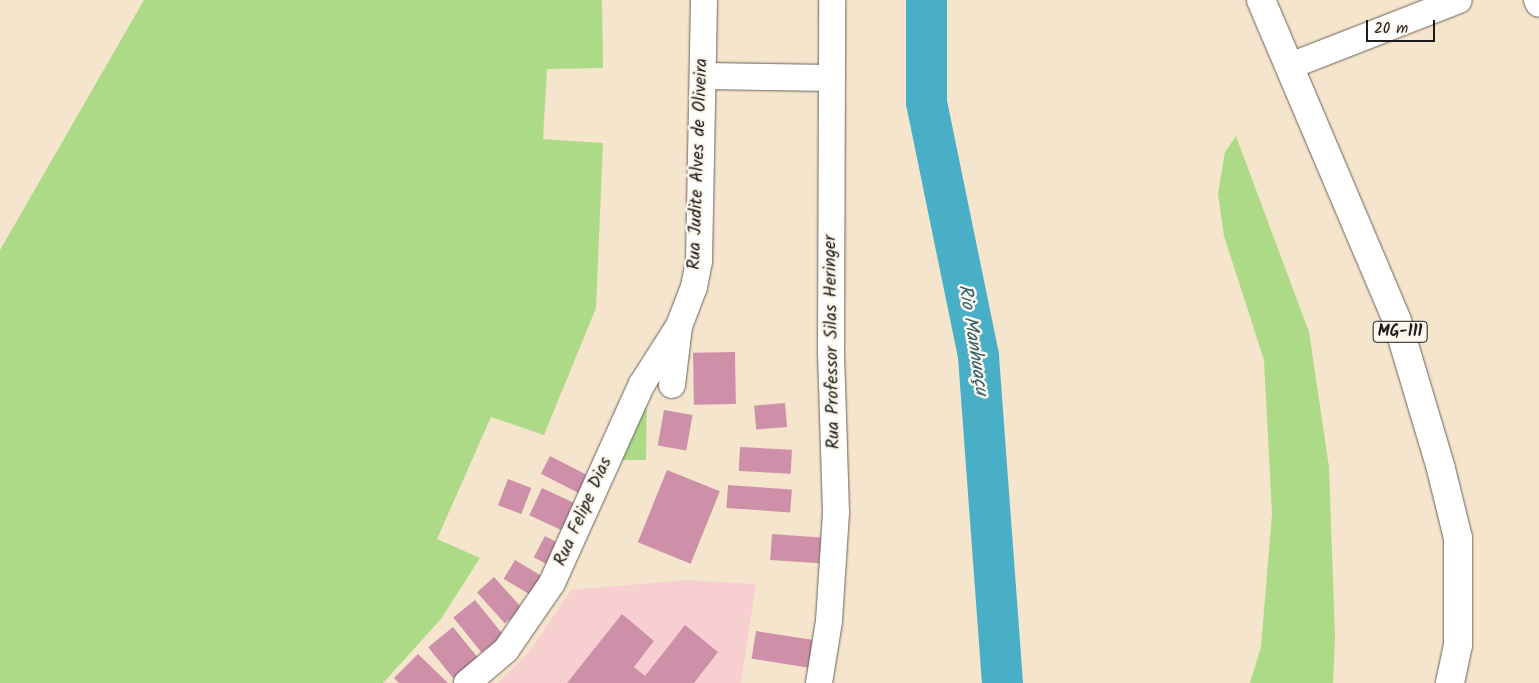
<!DOCTYPE html>
<meta charset="utf-8">
<style>
body{margin:0}
#map{position:relative;width:1539px;height:683px;overflow:hidden;background:#f6e5cd;font-family:Kalam,sans-serif}
div>[style]{position:absolute}
[style*='--x']{left:calc(var(--x)*1px);top:calc(var(--y)*1px);width:calc(var(--w)*1px);rotate:calc(var(--a)*1deg)}
.built>*{inset:0;background:#f7cfd0}
.green>*{inset:0;background:#acda87}
.river>*{height:41px;margin:-20.5px;padding:0 20.5px;transform-origin:20.5px;border-radius:20.5px;background:#48afc7}
.building>*{inset:0;background:#ce90a9;transform-origin:0 0}
.roads{filter:drop-shadow(0 0 1px #68625a) drop-shadow(0 0 1px #68625a)}
.street>*{height:26px;margin:-13px;padding:0 13px;transform-origin:13px;border-radius:13px;background:#fff}
.primary>*{height:28px;margin:-14px;padding:0 14px;transform-origin:14px;border-radius:14px;background:#fff}
span{translate:-50% -50%;white-space:nowrap;text-align:center;line-height:1.15;-webkit-text-stroke:5px #fbf7ec;paint-order:stroke}
.shield-label span{padding:1px 4px;background:#fbf7ec;border:1px solid;border-radius:4px;-webkit-text-stroke-width:0}
.shield-label{font-size:16px;color:#1c1c1c;font-weight:700}
.street-label{font-size:18px;color:#1c1c1c}
.water-label{font-size:19px;color:#305e69;font-style:italic}
.scale{position:absolute;left:1366px;top:20px;width:69px;height:22px;box-sizing:border-box;border:2px solid #1c1c1c;border-top:0;padding-left:6px;font-size:15px;line-height:18px;white-space:nowrap;color:#1c1c1c;-webkit-text-stroke:4px #fbf7ec;paint-order:stroke}
</style>
<div id="map">
<div class="built">
<i style="clip-path:polygon(686px 580px,756px 584px,741px 683px,498px 683px,528px 653px,571px 590px)"></i>
</div>
<div class="green">
<i style="clip-path:polygon(144px 0,602px 0,603px 68px,547px 69px,543px 139px,603px 143px,596px 308px,544px 435px,491px 417px,437px 539px,480px 558px,441px 619px,383px 683px,0 683px,0 250px)"></i>
<i style="clip-path:polygon(1236px 136px,1309px 332px,1329px 467px,1335px 637px,1333px 683px,1250px 683px,1261px 647px,1272px 514px,1264px 360px,1224px 236px,1218px 194px,1225px 152px)"></i>
<i style="clip-path:polygon(647px 388px,646px 460px,599px 460px)"></i>
</div>
<div class="river">
<i style="--x:926;--y:0;--w:102;--a:90"></i>
<i style="--x:926;--y:102;--w:259;--a:78.4"></i>
<i style="--x:978;--y:356;--w:328;--a:85.8"></i>
</div>
<div class="building">
<i style="left:735px;top:352px;width:52px;height:42px;rotate:89deg"></i>
<i style="left:785px;top:403px;width:24px;height:31px;rotate:85deg"></i>
<i style="left:664px;top:410px;width:29px;height:36px;rotate:10deg"></i>
<i style="left:740px;top:447px;width:52px;height:24px;rotate:3deg"></i>
<i style="left:550px;top:456px;width:46px;height:20px;rotate:27deg"></i>
<i style="left:667px;top:470px;width:57px;height:78px;rotate:22deg"></i>
<i style="left:508px;top:479px;width:25px;height:28px;rotate:21deg"></i>
<i style="left:728px;top:485px;width:64px;height:23px;rotate:4deg"></i>
<i style="left:542px;top:488px;width:41px;height:30px;rotate:25deg"></i>
<i style="left:772px;top:534px;width:49px;height:26px;rotate:4deg"></i>
<i style="left:545px;top:536px;width:17px;height:24px;rotate:28deg"></i>
<i style="left:515px;top:560px;width:31px;height:22px;rotate:31deg"></i>
<i style="left:494px;top:577px;width:42px;height:23px;rotate:48deg"></i>
<i style="left:475px;top:600px;width:45px;height:28px;rotate:51deg"></i>
<i style="clip-path:polygon(622px 614px,654px 641px,634px 667px,645px 676px,685px 625px,718px 652px,694px 683px,567px 683px)"></i>
<i style="left:453px;top:627px;width:40px;height:32px;rotate:51deg"></i>
<i style="left:756px;top:631px;width:58px;height:28px;rotate:9deg"></i>
<i style="clip-path:polygon(418px 654px,448px 683px,399px 683px,394px 678px)"></i>
</div>
<div class="roads">
<div class="street">
<i style="--x:1537;--y:0;--w:4;--a:63"></i>
<i style="--x:1290;--y:66;--w:181;--a:-21.3"></i>
<i style="--x:703;--y:76;--w:129;--a:0.9"></i>
<i style="--x:672;--y:385;--w:59;--a:-83.2"></i>
<i style="--x:679;--y:326;--w:42;--a:-69"></i>
<i style="--x:694;--y:287;--w:26;--a:-79"></i>
<i style="--x:699;--y:261;--w:261;--a:-88.9"></i>
<i style="--x:467;--y:683;--w:51;--a:-40.2"></i>
<i style="--x:506;--y:650;--w:81;--a:-55.5"></i>
<i style="--x:552;--y:583;--w:218;--a:-65.7"></i>
<i style="--x:642;--y:384;--w:69;--a:-57.5"></i>
<i style="--x:819;--y:683;--w:63;--a:-80.8"></i>
<i style="--x:829;--y:621;--w:109;--a:-86.3"></i>
<i style="--x:836;--y:512;--w:161;--a:-91.8"></i>
<i style="--x:831;--y:351;--w:351;--a:-89.8"></i>
</div>
<div class="primary">
<i style="--x:1261;--y:0;--w:349;--a:67"></i>
<i style="--x:1397;--y:321;--w:154;--a:73.4"></i>
<i style="--x:1441;--y:469;--w:71;--a:76.2"></i>
<i style="--x:1458;--y:538;--w:107;--a:90"></i>
<i style="--x:1458;--y:645;--w:39;--a:102"></i>
</div>
</div>
<div class="shield-label">
<span style="left:1400px;top:332px">MG-111</span>
</div>
<div class="street-label">
<span style="left:699px;top:164px;rotate:-88deg">Rua Judite Alves de Oliveira</span>
<span style="left:833px;top:342px;rotate:-91deg">Rua Professor Silas Heringer</span>
<span style="left:584px;top:512px;rotate:-66deg">Rua Felipe Dias</span>
</div>
<div class="water-label">
<span style="left:972px;top:340px;rotate:81deg">Rio Manhuaçu</span>
</div>
<div class="scale">20 m</div>
</div>
